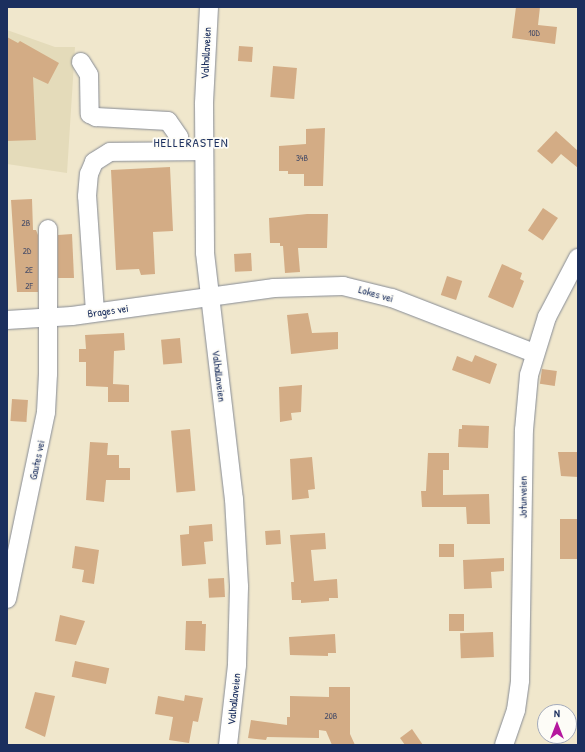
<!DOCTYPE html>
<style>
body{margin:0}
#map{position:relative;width:585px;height:752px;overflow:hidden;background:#f0e7cc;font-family:"Patrick Hand",sans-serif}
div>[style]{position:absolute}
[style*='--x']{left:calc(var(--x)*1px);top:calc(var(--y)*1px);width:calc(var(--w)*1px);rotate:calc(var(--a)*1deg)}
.built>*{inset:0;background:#e4dbba}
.building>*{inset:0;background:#d3ac85;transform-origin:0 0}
.roads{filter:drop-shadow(0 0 1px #868b95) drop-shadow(0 0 1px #868b95)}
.minor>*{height:18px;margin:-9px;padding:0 9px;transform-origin:9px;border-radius:9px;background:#fff}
span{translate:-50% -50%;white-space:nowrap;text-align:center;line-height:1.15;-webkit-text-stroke:3.5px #fdfcf7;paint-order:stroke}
.number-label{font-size:9px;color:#494e68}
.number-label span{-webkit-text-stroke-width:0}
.street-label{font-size:11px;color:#1b2f5e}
.quarter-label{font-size:13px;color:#1b2f5e;letter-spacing:1px}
.frame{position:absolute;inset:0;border:8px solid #1b2f5e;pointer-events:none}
.north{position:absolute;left:537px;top:704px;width:40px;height:40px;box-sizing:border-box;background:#fdfcf7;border:1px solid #a3aaba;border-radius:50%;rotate:0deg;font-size:11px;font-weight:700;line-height:16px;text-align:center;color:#1b2f5e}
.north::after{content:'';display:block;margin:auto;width:14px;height:18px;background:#b5179e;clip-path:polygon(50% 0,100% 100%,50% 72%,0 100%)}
</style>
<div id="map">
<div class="built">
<i style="clip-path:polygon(7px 30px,55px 47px,75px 47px,67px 173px,7px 164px)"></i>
</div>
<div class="building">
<i style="clip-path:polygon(516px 7px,540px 7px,538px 25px,557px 27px,555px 44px,512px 38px)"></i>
<i style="clip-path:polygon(7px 37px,18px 43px,20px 41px,59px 63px,48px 84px,33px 77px,36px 140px,7px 141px)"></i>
<i style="left:239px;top:46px;width:14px;height:15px;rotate:4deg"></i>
<i style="left:273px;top:66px;width:24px;height:31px;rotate:5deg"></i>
<i style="clip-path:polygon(325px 128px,323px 186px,304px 186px,304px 174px,288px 174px,288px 171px,279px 171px,279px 146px,306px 144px,306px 129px)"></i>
<i style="clip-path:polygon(556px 131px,578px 151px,578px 168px,561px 154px,552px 164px,537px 151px)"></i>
<i style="clip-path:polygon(170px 167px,173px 231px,153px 232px,155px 274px,141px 275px,139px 269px,116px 270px,111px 170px)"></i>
<i style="clip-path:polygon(32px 199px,33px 230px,36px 230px,38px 235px,38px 292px,17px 292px,11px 200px)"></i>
<i style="left:543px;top:208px;width:18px;height:27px;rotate:34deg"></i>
<i style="clip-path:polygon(307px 214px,328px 214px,327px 248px,298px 248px,300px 272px,285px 273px,283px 246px,280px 246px,280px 243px,270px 243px,269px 218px)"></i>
<i style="clip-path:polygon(72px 234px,74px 278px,58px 278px,58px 235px)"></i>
<i style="left:251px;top:253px;width:18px;height:17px;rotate:87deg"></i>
<i style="clip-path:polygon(502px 264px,522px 273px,520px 279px,524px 281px,513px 308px,488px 297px)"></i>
<i style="left:447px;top:276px;width:16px;height:20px;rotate:18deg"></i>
<i style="clip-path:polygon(308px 313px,312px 333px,338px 332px,338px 349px,291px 354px,287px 315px)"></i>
<i style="clip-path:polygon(124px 333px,125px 350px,114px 351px,113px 384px,129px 385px,129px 402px,108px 402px,108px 387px,86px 386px,86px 362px,79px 362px,79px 349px,86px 349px,85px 335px)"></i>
<i style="left:180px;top:338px;width:25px;height:19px;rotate:85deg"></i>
<i style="clip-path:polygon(475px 355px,497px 364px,490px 384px,452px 370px,457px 356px,472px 362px)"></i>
<i style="left:542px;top:369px;width:15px;height:15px;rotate:8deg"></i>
<i style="clip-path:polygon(302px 385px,301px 412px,291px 413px,292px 420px,280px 422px,279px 387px)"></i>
<i style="left:12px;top:399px;width:16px;height:22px;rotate:4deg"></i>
<i style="clip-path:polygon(462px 425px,489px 426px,488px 448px,458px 447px,459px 429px,462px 429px)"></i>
<i style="left:190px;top:429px;width:62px;height:19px;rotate:85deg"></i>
<i style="clip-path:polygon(90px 442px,108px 443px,107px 455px,119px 455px,119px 468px,130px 468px,130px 480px,106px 480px,104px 502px,86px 500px)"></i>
<i style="clip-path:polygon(558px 452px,578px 452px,578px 477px,561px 476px)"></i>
<i style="clip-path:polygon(428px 453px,449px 453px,449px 470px,443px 470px,443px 495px,489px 494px,490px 524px,467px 524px,466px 507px,422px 507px,421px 491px,426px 491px)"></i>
<i style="clip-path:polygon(312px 457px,315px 489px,308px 490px,309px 498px,292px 500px,290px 459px)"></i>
<i style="left:560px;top:519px;width:18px;height:40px"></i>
<i style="clip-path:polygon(212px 524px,213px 541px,204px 542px,206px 564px,182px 566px,180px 535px,189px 534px,189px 526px)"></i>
<i style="left:280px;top:530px;width:14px;height:15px;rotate:86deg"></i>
<i style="clip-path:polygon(325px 533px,326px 549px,311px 550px,314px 581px,337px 579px,338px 598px,329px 598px,329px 601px,301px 603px,301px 600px,292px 600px,291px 582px,294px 582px,290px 535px)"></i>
<i style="left:439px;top:544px;width:15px;height:13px"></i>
<i style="clip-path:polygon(75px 546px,99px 550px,94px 584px,82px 582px,84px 570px,72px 568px)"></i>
<i style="clip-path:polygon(504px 558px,504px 571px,491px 572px,492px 588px,464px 589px,463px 560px)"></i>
<i style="left:224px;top:578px;width:19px;height:16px;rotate:87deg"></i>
<i style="left:449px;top:614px;width:15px;height:17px"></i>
<i style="clip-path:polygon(60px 615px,85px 621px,76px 645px,55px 641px)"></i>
<i style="clip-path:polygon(186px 621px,202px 621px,202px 624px,206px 624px,205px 651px,185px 650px)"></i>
<i style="left:493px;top:632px;width:25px;height:33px;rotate:88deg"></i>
<i style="clip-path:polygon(335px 634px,336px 653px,328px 653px,328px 656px,290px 655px,289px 637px)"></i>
<i style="left:75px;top:661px;width:35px;height:16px;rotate:12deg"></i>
<i style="clip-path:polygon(329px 687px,350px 687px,350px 734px,355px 745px,332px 745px,326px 731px,319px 730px,319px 738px,267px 737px,266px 740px,248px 738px,251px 720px,287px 725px,287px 717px,290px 717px,290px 696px,329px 697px)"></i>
<i style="clip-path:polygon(35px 692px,55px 696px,45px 737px,25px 728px)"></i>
<i style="clip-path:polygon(185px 695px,203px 698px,198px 722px,193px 721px,189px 743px,169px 740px,173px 717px,155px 714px,158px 696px,184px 701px)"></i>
<i style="clip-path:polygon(412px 729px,423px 745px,405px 745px,400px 738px)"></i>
</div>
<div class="roads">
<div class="minor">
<i style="--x:209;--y:7;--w:97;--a:93"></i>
<i style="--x:204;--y:104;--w:149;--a:89.6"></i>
<i style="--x:205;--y:253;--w:248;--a:83.3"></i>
<i style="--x:234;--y:499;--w:88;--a:86.7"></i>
<i style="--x:239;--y:587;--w:78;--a:91.5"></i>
<i style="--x:237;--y:665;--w:81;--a:96.4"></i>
<i style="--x:81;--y:62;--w:15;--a:58"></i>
<i style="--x:89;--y:75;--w:39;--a:89"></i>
<i style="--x:90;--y:114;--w:7;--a:27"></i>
<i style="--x:96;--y:117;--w:72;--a:3.2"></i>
<i style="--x:168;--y:121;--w:19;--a:55"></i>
<i style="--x:179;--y:137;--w:13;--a:86"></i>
<i style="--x:95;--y:312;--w:116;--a:-93.9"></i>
<i style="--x:87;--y:196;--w:22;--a:-85"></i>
<i style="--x:89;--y:174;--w:13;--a:-67"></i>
<i style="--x:94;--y:162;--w:19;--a:-32"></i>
<i style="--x:110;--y:152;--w:94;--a:-0.6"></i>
<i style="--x:7;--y:320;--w:65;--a:-3.5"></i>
<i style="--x:72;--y:316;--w:204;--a:-7.9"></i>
<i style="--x:274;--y:288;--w:69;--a:-1.7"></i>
<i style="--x:343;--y:286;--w:50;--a:13.8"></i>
<i style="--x:392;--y:298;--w:152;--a:21.2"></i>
<i style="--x:7;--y:599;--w:191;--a:-78.2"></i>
<i style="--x:46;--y:412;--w:38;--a:-87"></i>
<i style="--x:48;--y:374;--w:145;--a:-90"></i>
<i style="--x:504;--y:745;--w:37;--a:-71"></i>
<i style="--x:516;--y:710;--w:30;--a:-82"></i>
<i style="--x:520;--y:680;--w:250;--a:-89.1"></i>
<i style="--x:524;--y:430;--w:55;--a:-84.8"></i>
<i style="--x:529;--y:375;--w:61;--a:-72.8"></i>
<i style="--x:547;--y:317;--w:67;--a:-62.3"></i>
</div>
</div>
<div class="number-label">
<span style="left:534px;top:33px">10D</span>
<span style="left:302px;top:158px">34B</span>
<span style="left:26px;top:223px">2B</span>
<span style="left:27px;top:251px">2D</span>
<span style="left:29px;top:270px">2E</span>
<span style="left:29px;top:286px">2F</span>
<span style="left:331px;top:716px">20B</span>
</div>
<div class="street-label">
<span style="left:206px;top:53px;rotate:-87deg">Valhallaveien</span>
<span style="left:376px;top:294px;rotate:16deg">Lokes vei</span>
<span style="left:108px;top:311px;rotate:-8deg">Brages vei</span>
<span style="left:219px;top:376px;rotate:83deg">Valhallaveien</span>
<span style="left:37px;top:460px;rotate:-78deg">Gautes vei</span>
<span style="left:523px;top:497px;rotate:-90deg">Jotunveien</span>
<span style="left:234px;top:699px;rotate:-84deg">Valhallaveien</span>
</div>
<div class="quarter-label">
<span style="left:191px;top:142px">HELLERASTEN</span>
</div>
<div class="frame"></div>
<div class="north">N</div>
</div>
